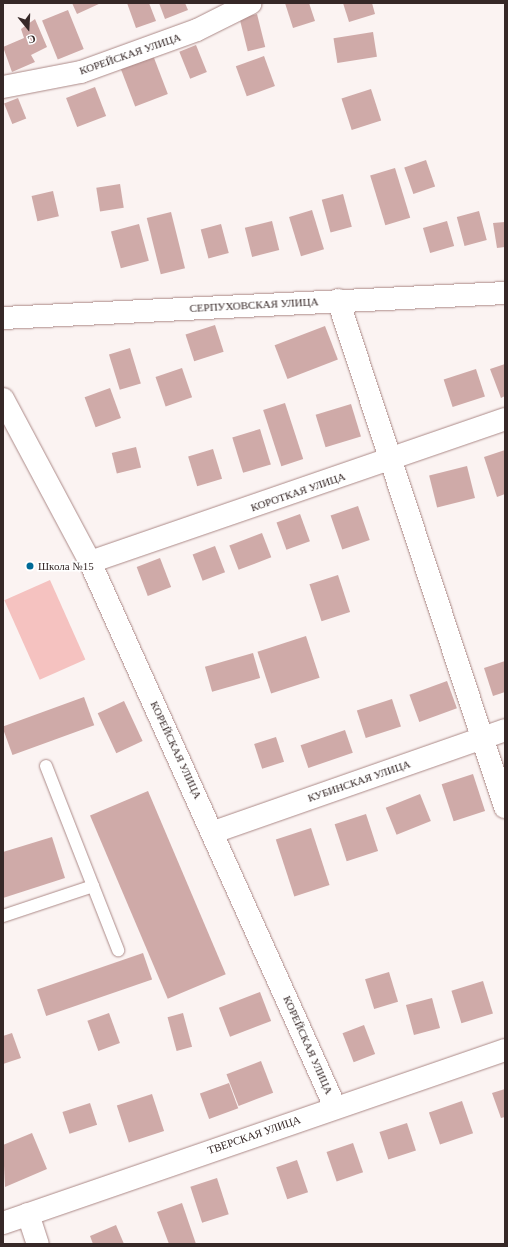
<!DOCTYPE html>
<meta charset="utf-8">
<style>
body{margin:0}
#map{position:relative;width:508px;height:1247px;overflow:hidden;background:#fbf3f2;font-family:"Times New Roman",serif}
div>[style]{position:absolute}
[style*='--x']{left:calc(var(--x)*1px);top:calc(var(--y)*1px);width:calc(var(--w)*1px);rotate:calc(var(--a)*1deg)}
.green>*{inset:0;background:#f5c2c0;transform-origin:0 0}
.building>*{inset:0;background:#cfaaa8;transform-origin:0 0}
.roads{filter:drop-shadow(0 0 1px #ac8a88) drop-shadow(0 0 1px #ac8a88)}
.service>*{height:12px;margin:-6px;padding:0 6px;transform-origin:6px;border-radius:6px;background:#fff}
.minor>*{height:22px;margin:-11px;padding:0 11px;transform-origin:11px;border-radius:11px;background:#fff}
.dots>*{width:11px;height:11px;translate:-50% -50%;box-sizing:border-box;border:2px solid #fff;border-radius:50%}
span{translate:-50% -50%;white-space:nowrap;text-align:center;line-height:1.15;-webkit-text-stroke:3px #fff;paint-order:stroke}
.street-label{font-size:11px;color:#362827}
.poi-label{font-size:11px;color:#362827}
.left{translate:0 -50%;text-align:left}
.frame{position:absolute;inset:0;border:4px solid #362827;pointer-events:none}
.north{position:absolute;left:8px;top:8px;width:40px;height:40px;-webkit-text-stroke:3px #fff;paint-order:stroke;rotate:162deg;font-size:11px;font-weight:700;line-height:16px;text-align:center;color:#362827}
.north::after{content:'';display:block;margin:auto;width:14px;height:18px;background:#362827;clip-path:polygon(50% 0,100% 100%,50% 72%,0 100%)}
</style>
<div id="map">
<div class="green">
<i style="left:50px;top:580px;width:87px;height:50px;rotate:66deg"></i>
</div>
<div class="building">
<i style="clip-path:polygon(72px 3px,101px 3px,77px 14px)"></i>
<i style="clip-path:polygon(127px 3px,149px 3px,156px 21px,136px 28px)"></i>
<i style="clip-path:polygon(159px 3px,185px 3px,188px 10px,165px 19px)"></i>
<i style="clip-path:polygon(285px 3px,309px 3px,315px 21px,293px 28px)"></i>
<i style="clip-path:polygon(343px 3px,372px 3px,375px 14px,349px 22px)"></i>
<i style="left:68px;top:10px;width:42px;height:28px;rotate:68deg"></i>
<i style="left:257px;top:14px;width:34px;height:18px;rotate:76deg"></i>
<i style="clip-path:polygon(35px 19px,47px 47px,31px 55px,35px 62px,12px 72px,3px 47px,24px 38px,21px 29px)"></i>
<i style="left:373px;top:32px;width:25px;height:40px;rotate:81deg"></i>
<i style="left:196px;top:45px;width:29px;height:18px;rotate:68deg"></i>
<i style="left:151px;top:50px;width:47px;height:35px;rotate:69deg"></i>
<i style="left:264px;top:56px;width:32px;height:30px;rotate:70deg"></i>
<i style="left:95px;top:87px;width:31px;height:31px;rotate:69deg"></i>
<i style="left:371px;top:89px;width:33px;height:31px;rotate:72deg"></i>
<i style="left:18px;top:98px;width:22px;height:15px;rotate:68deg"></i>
<i style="left:426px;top:160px;width:28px;height:23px;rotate:71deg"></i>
<i style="left:395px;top:168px;width:52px;height:26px;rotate:73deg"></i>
<i style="left:120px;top:184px;width:24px;height:24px;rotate:81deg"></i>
<i style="left:53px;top:191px;width:26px;height:22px;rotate:77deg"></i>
<i style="left:343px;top:194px;width:34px;height:22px;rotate:75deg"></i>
<i style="left:312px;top:210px;width:41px;height:24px;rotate:73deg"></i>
<i style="left:479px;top:211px;width:30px;height:23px;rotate:75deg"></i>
<i style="left:171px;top:212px;width:58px;height:25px;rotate:76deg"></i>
<i style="left:272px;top:221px;width:30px;height:28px;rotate:76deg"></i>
<i style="left:447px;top:221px;width:26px;height:25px;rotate:74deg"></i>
<i style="clip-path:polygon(505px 222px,505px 247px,497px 248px,493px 223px)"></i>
<i style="left:139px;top:224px;width:38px;height:29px;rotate:75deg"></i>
<i style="left:221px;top:224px;width:30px;height:21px;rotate:75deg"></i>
<i style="left:215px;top:325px;width:28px;height:31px;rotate:72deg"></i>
<i style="left:325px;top:326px;width:36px;height:54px;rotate:69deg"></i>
<i style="left:130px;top:348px;width:37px;height:22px;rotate:73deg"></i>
<i style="clip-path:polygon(505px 364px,505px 396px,501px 398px,490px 369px)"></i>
<i style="left:182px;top:368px;width:31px;height:28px;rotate:71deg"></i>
<i style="left:476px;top:369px;width:29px;height:34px;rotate:72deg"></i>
<i style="left:110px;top:388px;width:32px;height:27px;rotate:70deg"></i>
<i style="left:285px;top:403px;width:59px;height:23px;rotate:72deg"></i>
<i style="left:351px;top:404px;width:34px;height:37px;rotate:73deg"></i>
<i style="left:260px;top:429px;width:37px;height:29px;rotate:73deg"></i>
<i style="left:136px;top:447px;width:21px;height:25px;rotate:76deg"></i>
<i style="left:213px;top:449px;width:31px;height:26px;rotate:73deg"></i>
<i style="clip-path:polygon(505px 450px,505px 494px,497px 497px,484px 457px)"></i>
<i style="left:467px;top:466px;width:33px;height:39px;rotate:76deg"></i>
<i style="left:358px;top:506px;width:36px;height:29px;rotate:71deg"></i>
<i style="left:300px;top:514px;width:29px;height:25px;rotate:70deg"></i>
<i style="left:262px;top:533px;width:26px;height:35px;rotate:69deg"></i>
<i style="left:215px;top:546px;width:28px;height:24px;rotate:69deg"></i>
<i style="left:160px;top:558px;width:31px;height:25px;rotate:69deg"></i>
<i style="left:338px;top:575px;width:39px;height:30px;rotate:72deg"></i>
<i style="left:306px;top:636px;width:44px;height:51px;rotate:72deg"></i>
<i style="left:253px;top:653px;width:26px;height:50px;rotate:74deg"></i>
<i style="clip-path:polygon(505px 661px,505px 692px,493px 696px,484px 668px)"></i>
<i style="left:447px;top:681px;width:29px;height:40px;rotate:70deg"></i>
<i style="left:84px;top:697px;width:30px;height:87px;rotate:70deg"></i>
<i style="left:392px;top:699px;width:29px;height:37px;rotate:72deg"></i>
<i style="left:124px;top:701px;width:44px;height:29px;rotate:65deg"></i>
<i style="left:345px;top:730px;width:24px;height:47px;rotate:71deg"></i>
<i style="left:276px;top:737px;width:26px;height:23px;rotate:72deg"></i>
<i style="left:473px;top:774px;width:39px;height:33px;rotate:72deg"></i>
<i style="left:148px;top:791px;width:199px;height:63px;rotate:67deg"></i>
<i style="left:420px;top:794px;width:29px;height:37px;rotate:68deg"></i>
<i style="left:366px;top:814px;width:39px;height:33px;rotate:72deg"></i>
<i style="left:311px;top:828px;width:60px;height:37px;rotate:72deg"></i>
<i style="clip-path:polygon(52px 837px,65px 878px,3px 898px,3px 852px)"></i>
<i style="left:143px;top:953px;width:28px;height:112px;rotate:71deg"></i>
<i style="left:389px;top:972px;width:31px;height:25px;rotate:73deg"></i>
<i style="left:483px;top:981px;width:34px;height:33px;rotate:73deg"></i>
<i style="left:260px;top:992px;width:31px;height:44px;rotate:69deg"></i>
<i style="left:432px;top:998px;width:31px;height:27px;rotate:75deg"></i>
<i style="left:109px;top:1013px;width:32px;height:23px;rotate:70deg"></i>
<i style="left:183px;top:1013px;width:35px;height:16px;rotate:75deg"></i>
<i style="left:364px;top:1025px;width:31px;height:23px;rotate:69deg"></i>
<i style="clip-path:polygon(12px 1033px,21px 1058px,3px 1064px,3px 1036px)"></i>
<i style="left:261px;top:1061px;width:34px;height:37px;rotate:69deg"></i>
<i style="left:229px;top:1083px;width:27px;height:31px;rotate:70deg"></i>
<i style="clip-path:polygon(505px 1089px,505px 1117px,501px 1118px,492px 1093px)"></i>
<i style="left:152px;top:1094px;width:39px;height:37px;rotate:72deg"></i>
<i style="left:462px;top:1101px;width:34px;height:35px;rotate:71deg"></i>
<i style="left:90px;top:1103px;width:23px;height:29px;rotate:72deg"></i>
<i style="left:407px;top:1123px;width:29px;height:29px;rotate:72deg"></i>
<i style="clip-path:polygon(32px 1133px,47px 1169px,5px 1187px,3px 1145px)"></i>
<i style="left:353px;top:1143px;width:31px;height:28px;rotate:71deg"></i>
<i style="left:297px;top:1160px;width:34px;height:22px;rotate:71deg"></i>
<i style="left:217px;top:1178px;width:38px;height:28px;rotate:72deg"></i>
<i style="clip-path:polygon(182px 1203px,196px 1244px,169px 1244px,157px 1212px)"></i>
<i style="clip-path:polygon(116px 1225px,124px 1244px,93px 1244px,90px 1236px)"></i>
</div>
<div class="roads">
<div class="service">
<i style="--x:46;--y:766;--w:198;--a:68.6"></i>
<i style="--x:3;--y:916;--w:95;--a:-18.4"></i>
</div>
<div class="minor">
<i style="--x:3;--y:87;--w:79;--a:-10.9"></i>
<i style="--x:81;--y:72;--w:123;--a:-19.9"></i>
<i style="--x:197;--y:30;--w:60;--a:-26.6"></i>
<i style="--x:338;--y:300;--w:534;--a:71.77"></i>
<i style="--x:3;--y:318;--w:503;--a:-2.85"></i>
<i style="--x:3;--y:399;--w:185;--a:61.9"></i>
<i style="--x:90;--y:562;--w:598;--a:65.79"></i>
<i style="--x:90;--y:562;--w:439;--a:-19"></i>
<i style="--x:214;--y:832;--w:308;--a:-19.3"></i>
<i style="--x:28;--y:1214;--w:32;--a:72"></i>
<i style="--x:3;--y:1223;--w:531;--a:-19.02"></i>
</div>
</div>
<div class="dots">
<i style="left:30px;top:566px;background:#006a97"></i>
</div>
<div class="street-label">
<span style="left:130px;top:54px;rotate:-19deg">КОРЕЙСКАЯ УЛИЦА</span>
<span style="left:254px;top:305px;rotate:-3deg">СЕРПУХОВСКАЯ УЛИЦА</span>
<span style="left:298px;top:492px;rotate:-19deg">КОРОТКАЯ УЛИЦА</span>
<span style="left:176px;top:750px;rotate:65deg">КОРЕЙСКАЯ УЛИЦА</span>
<span style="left:359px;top:781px;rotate:-19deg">КУБИНСКАЯ УЛИЦА</span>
<span style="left:308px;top:1045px;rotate:66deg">КОРЕЙСКАЯ УЛИЦА</span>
<span style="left:254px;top:1135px;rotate:-19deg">ТВЕРСКАЯ УЛИЦА</span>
</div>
<div class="poi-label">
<span class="left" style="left:38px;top:566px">Школа №15</span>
</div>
<div class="frame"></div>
<div class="north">С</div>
</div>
